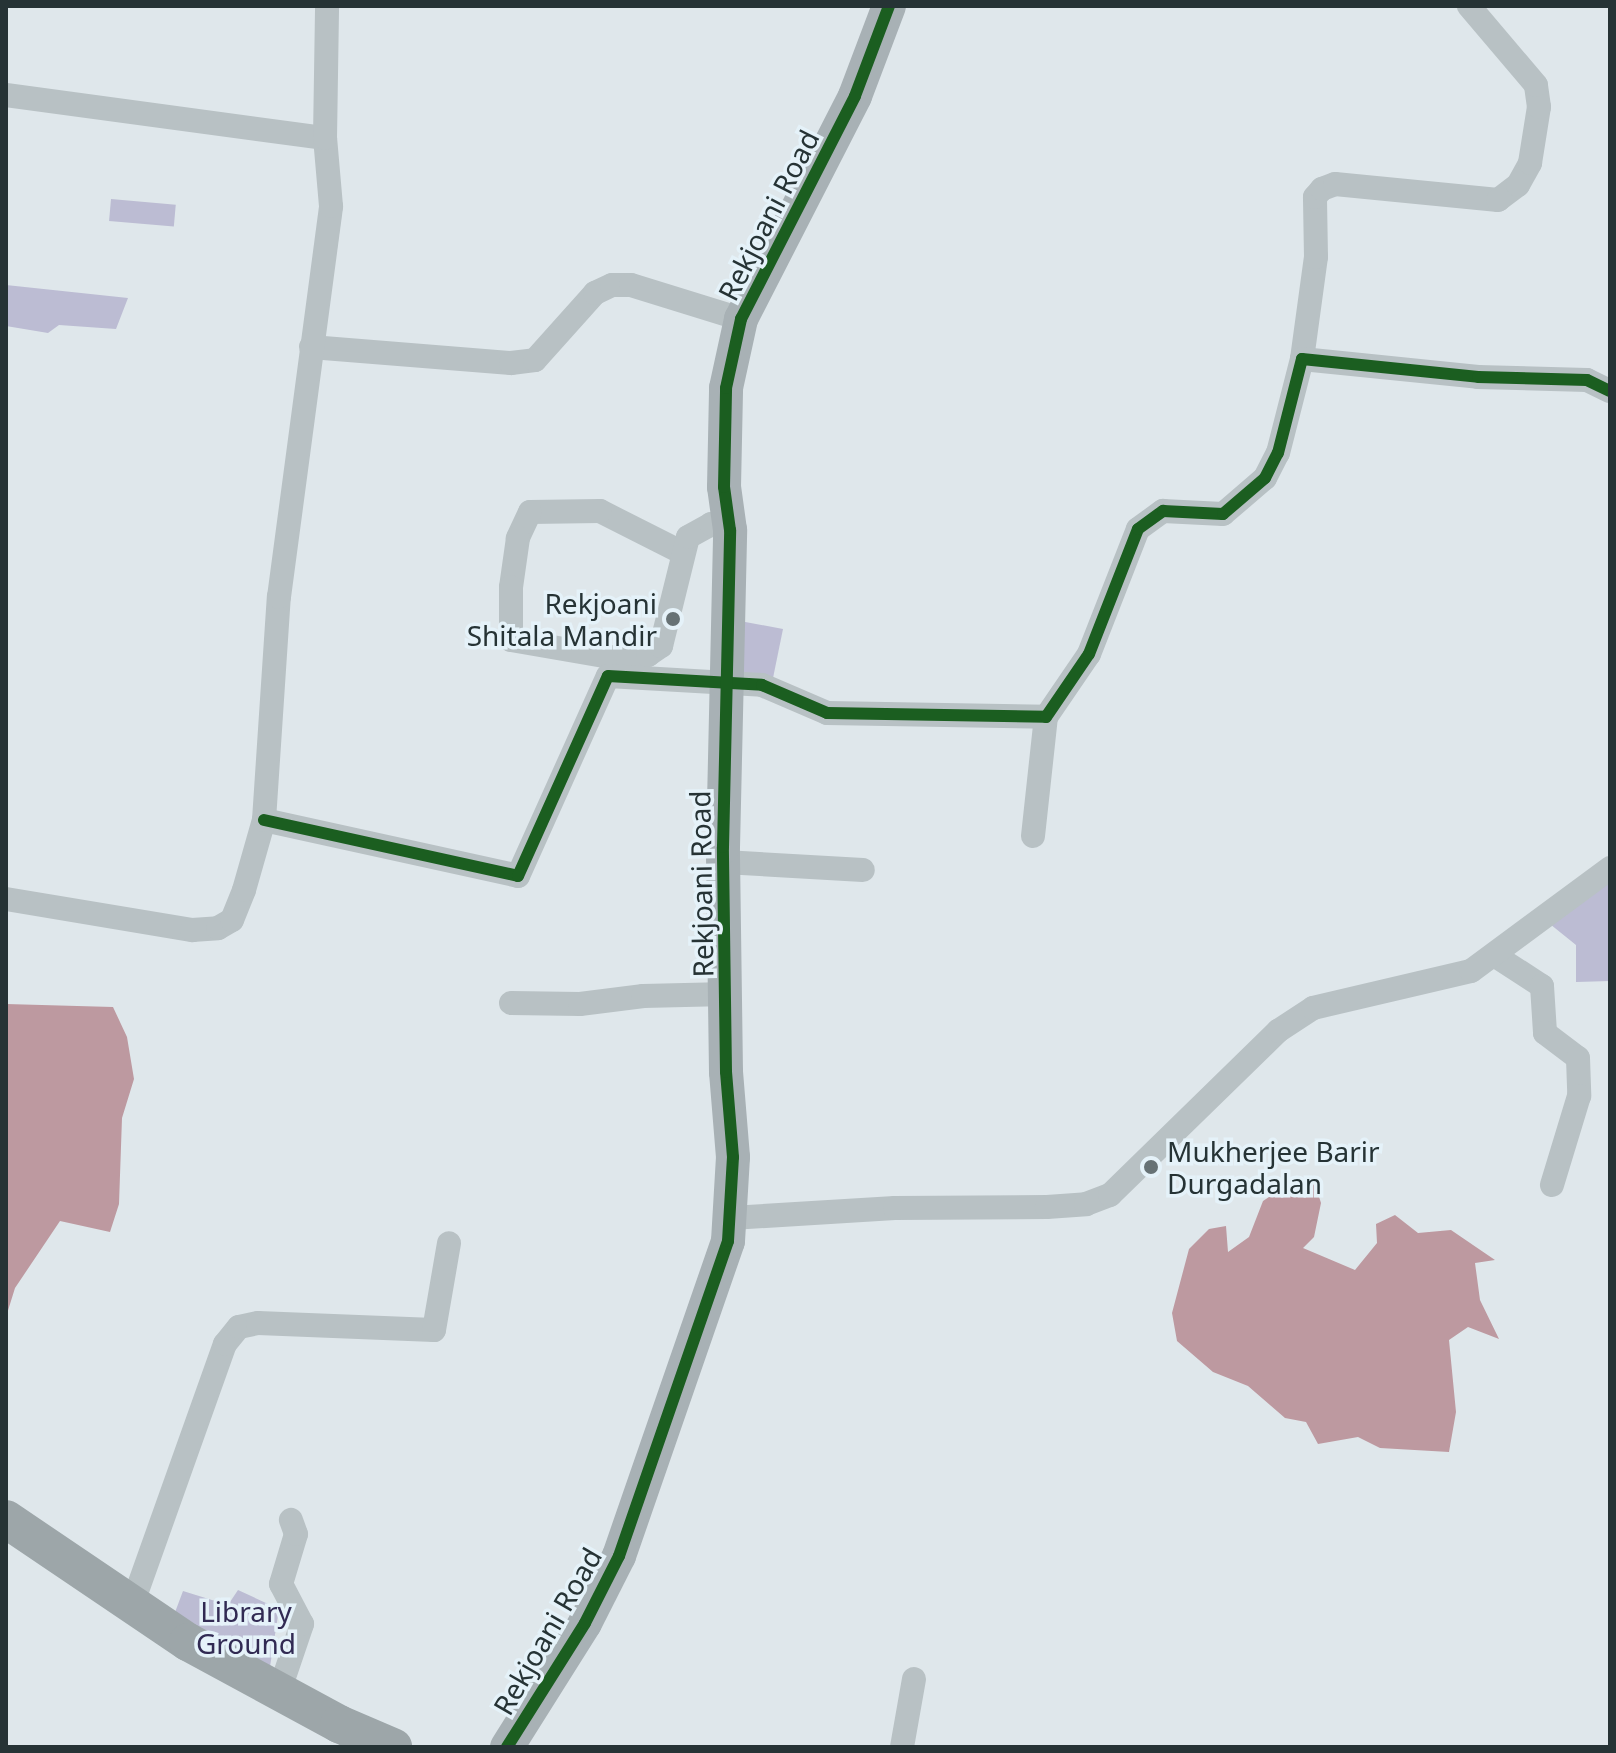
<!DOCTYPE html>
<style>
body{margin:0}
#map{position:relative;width:1616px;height:1753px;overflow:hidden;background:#dfe7eb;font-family:"Noto Sans",sans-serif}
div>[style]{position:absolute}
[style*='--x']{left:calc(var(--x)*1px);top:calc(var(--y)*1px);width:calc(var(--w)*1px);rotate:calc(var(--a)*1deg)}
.green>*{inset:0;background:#bcbcd3;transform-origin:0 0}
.water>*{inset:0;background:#bd99a0}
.street>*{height:24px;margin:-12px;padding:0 12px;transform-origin:12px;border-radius:12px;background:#b8c1c4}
.secondary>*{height:34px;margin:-17px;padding:0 17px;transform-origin:17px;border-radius:17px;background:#a8b1b5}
.primary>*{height:38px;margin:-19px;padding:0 19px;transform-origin:19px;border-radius:19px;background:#9da6a9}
.cycleway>*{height:12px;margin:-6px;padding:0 6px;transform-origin:6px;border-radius:6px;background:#1b5e20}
.dots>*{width:22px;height:22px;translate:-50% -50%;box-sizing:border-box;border:4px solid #e5f2f9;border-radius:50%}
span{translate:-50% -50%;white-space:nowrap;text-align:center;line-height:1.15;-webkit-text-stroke:7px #e5f2f9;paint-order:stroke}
.street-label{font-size:28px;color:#263335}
.poi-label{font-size:28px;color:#263335}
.right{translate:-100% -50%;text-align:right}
.left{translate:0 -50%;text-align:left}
.park-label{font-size:28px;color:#312a53}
.frame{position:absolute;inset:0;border:8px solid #263335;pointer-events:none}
</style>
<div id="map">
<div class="green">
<i style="left:111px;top:199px;width:65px;height:22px;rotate:5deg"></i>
<i style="clip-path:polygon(6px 285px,128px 298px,116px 329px,59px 325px,48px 333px,6px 326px)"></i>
<i style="clip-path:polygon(740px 621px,783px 629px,773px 678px,739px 674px)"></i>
<i style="clip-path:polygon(1610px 868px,1610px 981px,1576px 982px,1576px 945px,1540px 916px)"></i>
<i style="clip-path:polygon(238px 1590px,279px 1609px,269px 1673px,171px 1623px,183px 1591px,228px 1605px)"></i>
</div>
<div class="water">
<i style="clip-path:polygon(6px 1004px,113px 1007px,127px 1037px,134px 1079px,122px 1118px,119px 1204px,110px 1232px,60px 1221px,15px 1288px,6px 1317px)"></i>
<i style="clip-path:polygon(1315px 1184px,1321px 1203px,1314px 1237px,1303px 1248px,1355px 1270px,1377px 1243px,1376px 1224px,1395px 1215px,1418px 1233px,1451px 1230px,1495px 1260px,1475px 1263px,1480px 1300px,1499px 1339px,1468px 1327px,1449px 1340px,1456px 1412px,1449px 1452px,1380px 1448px,1358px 1437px,1318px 1444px,1306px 1422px,1285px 1418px,1248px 1386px,1213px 1372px,1177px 1341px,1172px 1313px,1189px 1249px,1209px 1229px,1226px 1226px,1228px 1252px,1249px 1237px,1263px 1201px,1287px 1185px)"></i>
</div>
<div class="street">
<i style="--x:6;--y:95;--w:322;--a:7.7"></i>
<i style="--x:311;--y:347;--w:201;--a:4.6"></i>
<i style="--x:511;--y:363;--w:24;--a:-7"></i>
<i style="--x:535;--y:360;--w:90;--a:-48.2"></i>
<i style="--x:595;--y:293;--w:19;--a:-25"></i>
<i style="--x:612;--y:285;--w:19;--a:0"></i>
<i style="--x:631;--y:285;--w:115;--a:17.2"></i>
<i style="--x:1302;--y:359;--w:103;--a:-82.2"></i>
<i style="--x:1316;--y:257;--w:60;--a:-91"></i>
<i style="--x:1315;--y:197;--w:11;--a:-49"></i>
<i style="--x:1322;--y:189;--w:14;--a:-21"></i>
<i style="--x:1335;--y:184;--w:164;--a:5.6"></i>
<i style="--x:1498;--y:200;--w:25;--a:-37"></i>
<i style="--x:1518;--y:185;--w:25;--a:-61"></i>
<i style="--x:1530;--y:163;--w:57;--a:-80.9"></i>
<i style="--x:1539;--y:107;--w:22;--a:-98"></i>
<i style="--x:1536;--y:85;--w:104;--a:-130.3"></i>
<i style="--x:683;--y:553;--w:93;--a:-153.2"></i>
<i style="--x:600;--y:511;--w:70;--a:179.2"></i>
<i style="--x:530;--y:512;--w:29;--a:115"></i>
<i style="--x:518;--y:538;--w:49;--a:98.1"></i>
<i style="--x:511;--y:587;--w:53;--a:90"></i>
<i style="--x:511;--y:640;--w:119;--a:9.7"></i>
<i style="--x:628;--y:660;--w:21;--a:-14"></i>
<i style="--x:648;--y:655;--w:16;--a:-35"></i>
<i style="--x:661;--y:646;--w:112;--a:-76.1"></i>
<i style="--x:688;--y:537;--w:26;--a:-29"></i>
<i style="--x:711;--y:524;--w:20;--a:18"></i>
<i style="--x:264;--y:820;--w:260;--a:12.4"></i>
<i style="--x:518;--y:876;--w:219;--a:-65.8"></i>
<i style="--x:608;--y:676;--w:154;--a:3.3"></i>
<i style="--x:762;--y:685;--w:71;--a:23.3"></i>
<i style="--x:827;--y:713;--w:219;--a:1"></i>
<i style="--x:1046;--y:717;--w:76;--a:-55.7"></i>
<i style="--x:1089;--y:654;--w:134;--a:-68.6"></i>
<i style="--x:1138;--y:529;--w:31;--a:-36"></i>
<i style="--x:1163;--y:511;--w:60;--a:2.9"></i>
<i style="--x:1223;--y:514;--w:55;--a:-40.6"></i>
<i style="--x:1265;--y:478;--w:28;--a:-63"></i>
<i style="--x:1278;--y:453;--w:97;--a:-75.7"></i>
<i style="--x:1302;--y:359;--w:177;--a:5.8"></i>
<i style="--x:1478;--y:377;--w:109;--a:1.6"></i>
<i style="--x:1587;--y:380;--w:25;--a:26"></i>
<i style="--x:1033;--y:836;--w:120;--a:-83.8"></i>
<i style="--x:724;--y:862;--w:139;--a:3.3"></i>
<i style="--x:6;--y:899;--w:189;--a:9.5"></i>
<i style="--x:192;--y:930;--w:26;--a:-4"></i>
<i style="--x:218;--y:928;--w:16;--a:-30"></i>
<i style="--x:232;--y:920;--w:32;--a:-68"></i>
<i style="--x:244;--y:890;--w:73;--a:-74.1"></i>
<i style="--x:264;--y:820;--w:224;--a:-86.2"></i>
<i style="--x:279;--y:597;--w:394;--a:-82.4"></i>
<i style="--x:331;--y:206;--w:68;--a:-95"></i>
<i style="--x:325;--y:138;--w:132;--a:-89.1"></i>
<i style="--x:1494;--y:955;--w:57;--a:32.9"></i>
<i style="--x:1542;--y:986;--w:47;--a:86.3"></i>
<i style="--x:1545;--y:1033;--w:41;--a:37.1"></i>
<i style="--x:1578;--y:1058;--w:38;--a:88"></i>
<i style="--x:1579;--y:1096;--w:93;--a:106.9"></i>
<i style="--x:511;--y:1003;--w:69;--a:0.8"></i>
<i style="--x:580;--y:1004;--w:64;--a:-7.2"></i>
<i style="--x:643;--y:996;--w:84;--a:-1.4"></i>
<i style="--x:731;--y:1218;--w:164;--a:-3.5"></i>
<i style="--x:895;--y:1208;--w:152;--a:-0.4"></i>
<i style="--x:1047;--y:1207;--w:39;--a:-4"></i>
<i style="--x:1086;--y:1204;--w:26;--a:-21"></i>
<i style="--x:1110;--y:1195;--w:235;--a:-44.3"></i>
<i style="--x:1278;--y:1031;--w:42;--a:-33.3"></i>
<i style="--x:1313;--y:1008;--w:162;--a:-13.2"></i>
<i style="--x:1471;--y:971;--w:173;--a:-36.5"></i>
<i style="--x:132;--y:1605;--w:277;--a:-70.4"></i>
<i style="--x:225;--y:1344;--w:22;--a:-51"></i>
<i style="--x:239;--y:1327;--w:19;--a:-12"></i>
<i style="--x:258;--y:1323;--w:176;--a:2.3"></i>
<i style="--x:434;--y:1330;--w:88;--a:-80.2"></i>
<i style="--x:279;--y:1692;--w:72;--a:-71.3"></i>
<i style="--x:302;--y:1624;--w:45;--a:-117.7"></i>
<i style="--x:281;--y:1584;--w:52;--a:-73.3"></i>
<i style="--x:296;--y:1534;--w:15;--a:-110"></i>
<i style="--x:902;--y:1747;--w:69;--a:-80"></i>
</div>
<div class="secondary">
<i style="--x:507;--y:1747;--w:146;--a:-57.8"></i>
<i style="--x:585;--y:1623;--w:75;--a:-63.1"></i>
<i style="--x:619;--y:1556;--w:333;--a:-70.9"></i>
<i style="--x:728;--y:1241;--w:84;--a:-86.6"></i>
<i style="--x:733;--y:1157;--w:85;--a:-94.7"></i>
<i style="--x:726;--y:1072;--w:225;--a:-90.8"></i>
<i style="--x:723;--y:847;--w:317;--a:-88.7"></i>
<i style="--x:730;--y:530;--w:43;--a:-97.9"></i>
<i style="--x:724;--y:487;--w:99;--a:-88.8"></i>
<i style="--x:726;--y:388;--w:71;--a:-77.7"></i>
<i style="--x:741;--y:319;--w:250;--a:-62.9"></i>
<i style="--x:855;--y:96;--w:96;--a:-69.3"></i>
</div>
<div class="primary">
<i style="--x:6;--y:1519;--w:220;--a:34.1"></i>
<i style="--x:188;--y:1642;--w:172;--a:28.5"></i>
<i style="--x:339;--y:1724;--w:59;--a:23.1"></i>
</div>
<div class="cycleway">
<i style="--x:264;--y:820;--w:260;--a:12.4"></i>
<i style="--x:518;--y:876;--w:219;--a:-65.8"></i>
<i style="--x:608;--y:676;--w:154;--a:3.3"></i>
<i style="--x:762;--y:685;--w:71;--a:23.3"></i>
<i style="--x:827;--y:713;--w:219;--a:1"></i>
<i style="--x:1046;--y:717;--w:76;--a:-55.7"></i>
<i style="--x:1089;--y:654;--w:134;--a:-68.6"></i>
<i style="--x:1138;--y:529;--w:31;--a:-36"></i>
<i style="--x:1163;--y:511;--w:60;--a:2.9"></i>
<i style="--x:1223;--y:514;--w:55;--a:-40.6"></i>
<i style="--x:1265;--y:478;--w:28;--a:-63"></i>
<i style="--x:1278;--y:453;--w:97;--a:-75.7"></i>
<i style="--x:1302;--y:359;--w:177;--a:5.8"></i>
<i style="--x:1478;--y:377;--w:109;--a:1.6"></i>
<i style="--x:1587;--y:380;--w:25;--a:26"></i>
<i style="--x:507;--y:1747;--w:146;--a:-57.8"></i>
<i style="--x:585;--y:1623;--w:75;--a:-63.1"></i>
<i style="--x:619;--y:1556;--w:333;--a:-70.9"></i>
<i style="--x:728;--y:1241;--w:84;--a:-86.6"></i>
<i style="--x:733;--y:1157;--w:85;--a:-94.7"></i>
<i style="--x:726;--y:1072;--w:225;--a:-90.8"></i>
<i style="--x:723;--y:847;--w:317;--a:-88.7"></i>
<i style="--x:730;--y:530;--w:43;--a:-97.9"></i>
<i style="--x:724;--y:487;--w:99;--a:-88.8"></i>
<i style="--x:726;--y:388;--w:71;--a:-77.7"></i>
<i style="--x:741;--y:319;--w:250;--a:-62.9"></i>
<i style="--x:855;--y:96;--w:96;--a:-69.3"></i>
</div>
<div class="dots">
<i style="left:673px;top:619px;background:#677275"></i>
<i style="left:1151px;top:1167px;background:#677275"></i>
</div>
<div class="street-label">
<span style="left:768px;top:215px;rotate:-63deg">Rekjoani Road</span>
<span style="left:701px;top:884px;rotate:-91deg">Rekjoani Road</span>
<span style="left:547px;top:1631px;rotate:-60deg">Rekjoani Road</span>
</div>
<div class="poi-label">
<span class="right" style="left:657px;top:619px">Rekjoani<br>Shitala Mandir</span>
<span class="left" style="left:1167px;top:1167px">Mukherjee Barir<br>Durgadalan</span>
</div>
<div class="park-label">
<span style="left:246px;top:1627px">Library<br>Ground</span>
</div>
<div class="frame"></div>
</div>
